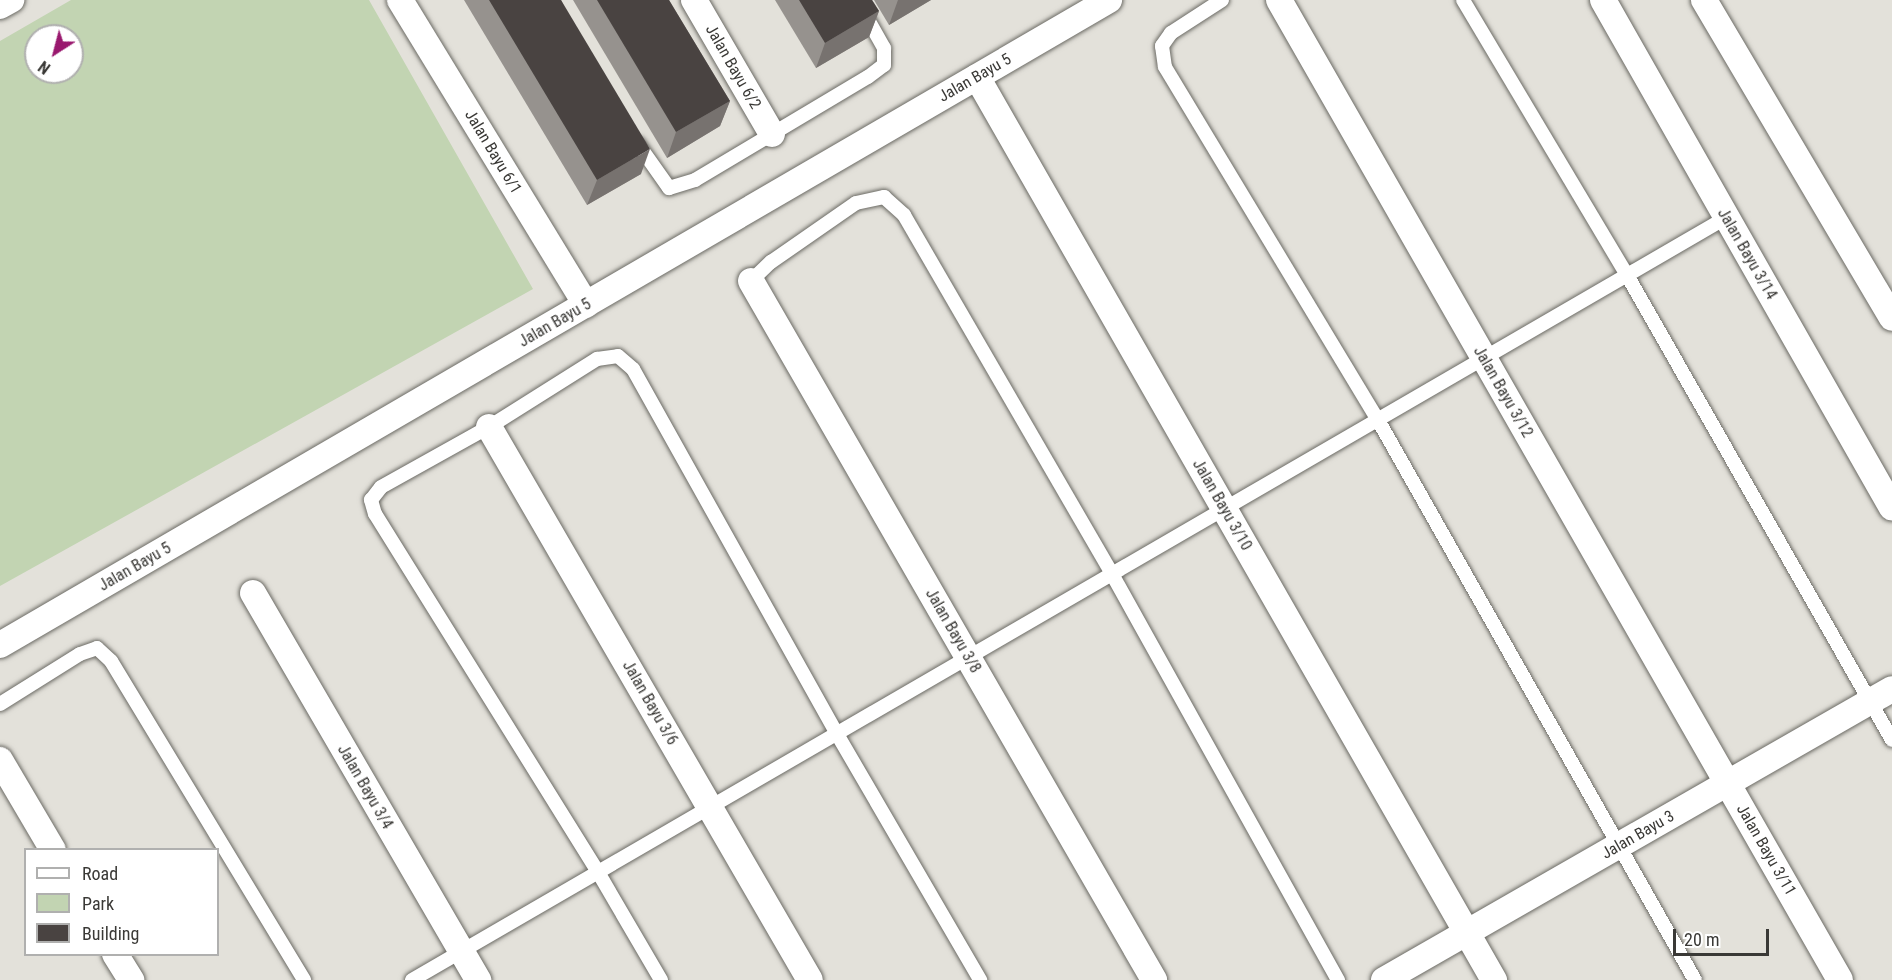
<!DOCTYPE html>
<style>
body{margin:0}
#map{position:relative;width:1892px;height:980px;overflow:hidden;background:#e3e1da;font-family:"Roboto Condensed",sans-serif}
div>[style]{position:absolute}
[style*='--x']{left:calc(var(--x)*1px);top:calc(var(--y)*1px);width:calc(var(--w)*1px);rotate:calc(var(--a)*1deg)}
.green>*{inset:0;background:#c2d4b2}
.roads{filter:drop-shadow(0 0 2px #6b6a64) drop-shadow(0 0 2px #6b6a64)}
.lane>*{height:14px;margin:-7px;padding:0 7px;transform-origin:7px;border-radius:7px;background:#fff}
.street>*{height:26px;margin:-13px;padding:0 13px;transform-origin:13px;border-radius:13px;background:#fff}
.wall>*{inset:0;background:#96928e}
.shaded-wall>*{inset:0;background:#77726f}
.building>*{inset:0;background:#494341}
span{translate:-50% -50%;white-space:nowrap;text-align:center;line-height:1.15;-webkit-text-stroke:6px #fff;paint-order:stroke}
.street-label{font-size:16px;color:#3a3936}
.legend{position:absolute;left:24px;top:848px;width:195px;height:108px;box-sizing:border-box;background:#fff;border:2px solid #b0b0af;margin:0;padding:8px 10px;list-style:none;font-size:18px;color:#3a3936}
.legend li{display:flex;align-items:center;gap:12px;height:30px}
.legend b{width:30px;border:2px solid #b0b0af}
.north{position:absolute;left:24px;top:24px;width:60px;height:60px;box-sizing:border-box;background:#fff;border:2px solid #b0b0af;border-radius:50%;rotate:216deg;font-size:16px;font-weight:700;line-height:24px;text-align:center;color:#3a3936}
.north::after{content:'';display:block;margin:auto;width:21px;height:27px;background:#99186e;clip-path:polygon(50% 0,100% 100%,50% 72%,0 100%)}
.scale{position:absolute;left:1673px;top:929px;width:96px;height:27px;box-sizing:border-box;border:3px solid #3a3936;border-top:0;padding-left:8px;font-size:18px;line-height:21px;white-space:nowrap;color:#3a3936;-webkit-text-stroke:4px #fff;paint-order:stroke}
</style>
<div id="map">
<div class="green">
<i style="clip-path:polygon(evenodd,71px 0,369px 0,533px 289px,0 586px,0 41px,71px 0,36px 36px,72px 36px,72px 72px,36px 72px,36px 36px)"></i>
</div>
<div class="roads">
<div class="lane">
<i style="--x:1222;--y:0;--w:61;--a:147.1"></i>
<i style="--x:1171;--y:33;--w:16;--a:125"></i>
<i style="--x:1162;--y:46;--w:21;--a:82"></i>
<i style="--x:1165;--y:67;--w:412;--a:58.9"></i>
<i style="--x:1378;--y:420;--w:643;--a:60.49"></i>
<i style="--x:1463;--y:0;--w:320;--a:59.2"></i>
<i style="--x:1627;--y:275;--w:535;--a:60.32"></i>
<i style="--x:638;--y:144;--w:54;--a:54.8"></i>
<i style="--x:669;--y:188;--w:27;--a:-17"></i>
<i style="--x:695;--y:180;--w:201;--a:-30.8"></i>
<i style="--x:868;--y:77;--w:20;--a:-37"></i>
<i style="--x:884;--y:65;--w:17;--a:-90"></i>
<i style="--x:884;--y:48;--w:55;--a:-119.4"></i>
<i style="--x:751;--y:281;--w:28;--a:-44"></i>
<i style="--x:771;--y:262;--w:103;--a:-34.8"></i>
<i style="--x:856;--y:203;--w:29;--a:-12"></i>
<i style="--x:884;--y:197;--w:27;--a:42"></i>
<i style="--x:904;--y:215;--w:415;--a:59.9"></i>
<i style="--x:1112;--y:574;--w:465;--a:60.9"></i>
<i style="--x:0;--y:704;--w:94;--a:-32"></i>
<i style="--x:80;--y:654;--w:18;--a:-19"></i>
<i style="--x:97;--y:648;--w:19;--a:43"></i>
<i style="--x:111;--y:661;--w:373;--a:58.8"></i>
<i style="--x:412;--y:980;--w:1520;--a:-30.12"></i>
<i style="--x:661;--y:980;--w:125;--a:-120.3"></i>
<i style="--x:598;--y:872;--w:422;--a:-121.9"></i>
<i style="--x:375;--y:514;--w:15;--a:-106"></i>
<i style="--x:371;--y:500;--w:16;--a:-52"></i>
<i style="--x:381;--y:487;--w:124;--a:-29.1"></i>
<i style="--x:489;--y:427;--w:128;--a:-32.2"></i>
<i style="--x:597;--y:359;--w:21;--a:-8"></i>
<i style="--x:618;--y:356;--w:20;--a:41"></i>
<i style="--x:633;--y:369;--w:418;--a:60.8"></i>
<i style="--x:837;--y:734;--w:285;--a:59.8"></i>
</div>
<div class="street">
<i style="--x:400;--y:0;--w:357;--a:58.6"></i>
<i style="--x:694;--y:0;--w:155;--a:59.8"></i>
<i style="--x:1279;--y:0;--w:1129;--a:60.21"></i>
<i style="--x:1603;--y:0;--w:584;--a:60.36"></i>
<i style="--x:1704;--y:0;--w:369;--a:59.4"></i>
<i style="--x:0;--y:6;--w:13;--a:-29"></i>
<i style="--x:977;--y:77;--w:1041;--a:60.21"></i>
<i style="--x:751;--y:281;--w:807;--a:60.03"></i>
<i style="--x:489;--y:427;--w:639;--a:59.87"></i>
<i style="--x:253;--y:593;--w:448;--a:59.8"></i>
<i style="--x:0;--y:645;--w:1283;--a:-30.18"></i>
<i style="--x:0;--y:760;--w:104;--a:59.5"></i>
<i style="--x:115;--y:954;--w:31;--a:58"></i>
<i style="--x:1384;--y:980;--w:585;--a:-29.81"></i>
</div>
</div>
<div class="wall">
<i style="clip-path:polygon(464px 0,561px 0,641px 174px,587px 205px)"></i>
<i style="clip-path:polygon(573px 0,669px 0,730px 101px,720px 126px,667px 158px)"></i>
<i style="clip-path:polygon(775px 0,872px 0,879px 11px,869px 37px,816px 68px)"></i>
<i style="clip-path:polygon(874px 0,931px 0,889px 25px)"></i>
</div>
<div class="shaded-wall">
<i style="clip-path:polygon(898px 0,931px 0,889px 25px)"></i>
<i style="clip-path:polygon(879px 11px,869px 37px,816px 68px,825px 43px)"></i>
<i style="clip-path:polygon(730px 101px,720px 126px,667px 158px,676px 132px)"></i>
<i style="clip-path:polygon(650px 149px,641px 174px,587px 205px,597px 180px)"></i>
</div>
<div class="building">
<i style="clip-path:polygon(489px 0,561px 0,650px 149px,597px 180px)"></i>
<i style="clip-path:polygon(597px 0,669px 0,730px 101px,676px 132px)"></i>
<i style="clip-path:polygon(799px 0,872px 0,879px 11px,825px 43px)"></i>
</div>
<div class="street-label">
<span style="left:733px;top:67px;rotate:60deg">Jalan Bayu 6/2</span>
<span style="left:975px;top:78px;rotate:-30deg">Jalan Bayu 5</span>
<span style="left:493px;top:152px;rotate:59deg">Jalan Bayu 6/1</span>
<span style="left:1747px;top:254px;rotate:60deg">Jalan Bayu 3/14</span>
<span style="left:555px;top:323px;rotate:-30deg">Jalan Bayu 5</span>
<span style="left:1503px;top:392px;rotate:60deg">Jalan Bayu 3/12</span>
<span style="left:1222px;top:505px;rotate:60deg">Jalan Bayu 3/10</span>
<span style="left:135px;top:567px;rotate:-30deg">Jalan Bayu 5</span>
<span style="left:953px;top:631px;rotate:60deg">Jalan Bayu 3/8</span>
<span style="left:650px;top:703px;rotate:60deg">Jalan Bayu 3/6</span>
<span style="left:365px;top:787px;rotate:60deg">Jalan Bayu 3/4</span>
<span style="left:1638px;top:835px;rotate:-30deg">Jalan Bayu 3</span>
<span style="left:1766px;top:850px;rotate:60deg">Jalan Bayu 3/11</span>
</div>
<ul class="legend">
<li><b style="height:8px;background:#fff"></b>Road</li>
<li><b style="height:16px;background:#c2d4b2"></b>Park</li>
<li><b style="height:16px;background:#494341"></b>Building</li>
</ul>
<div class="north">N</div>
<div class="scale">20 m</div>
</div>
